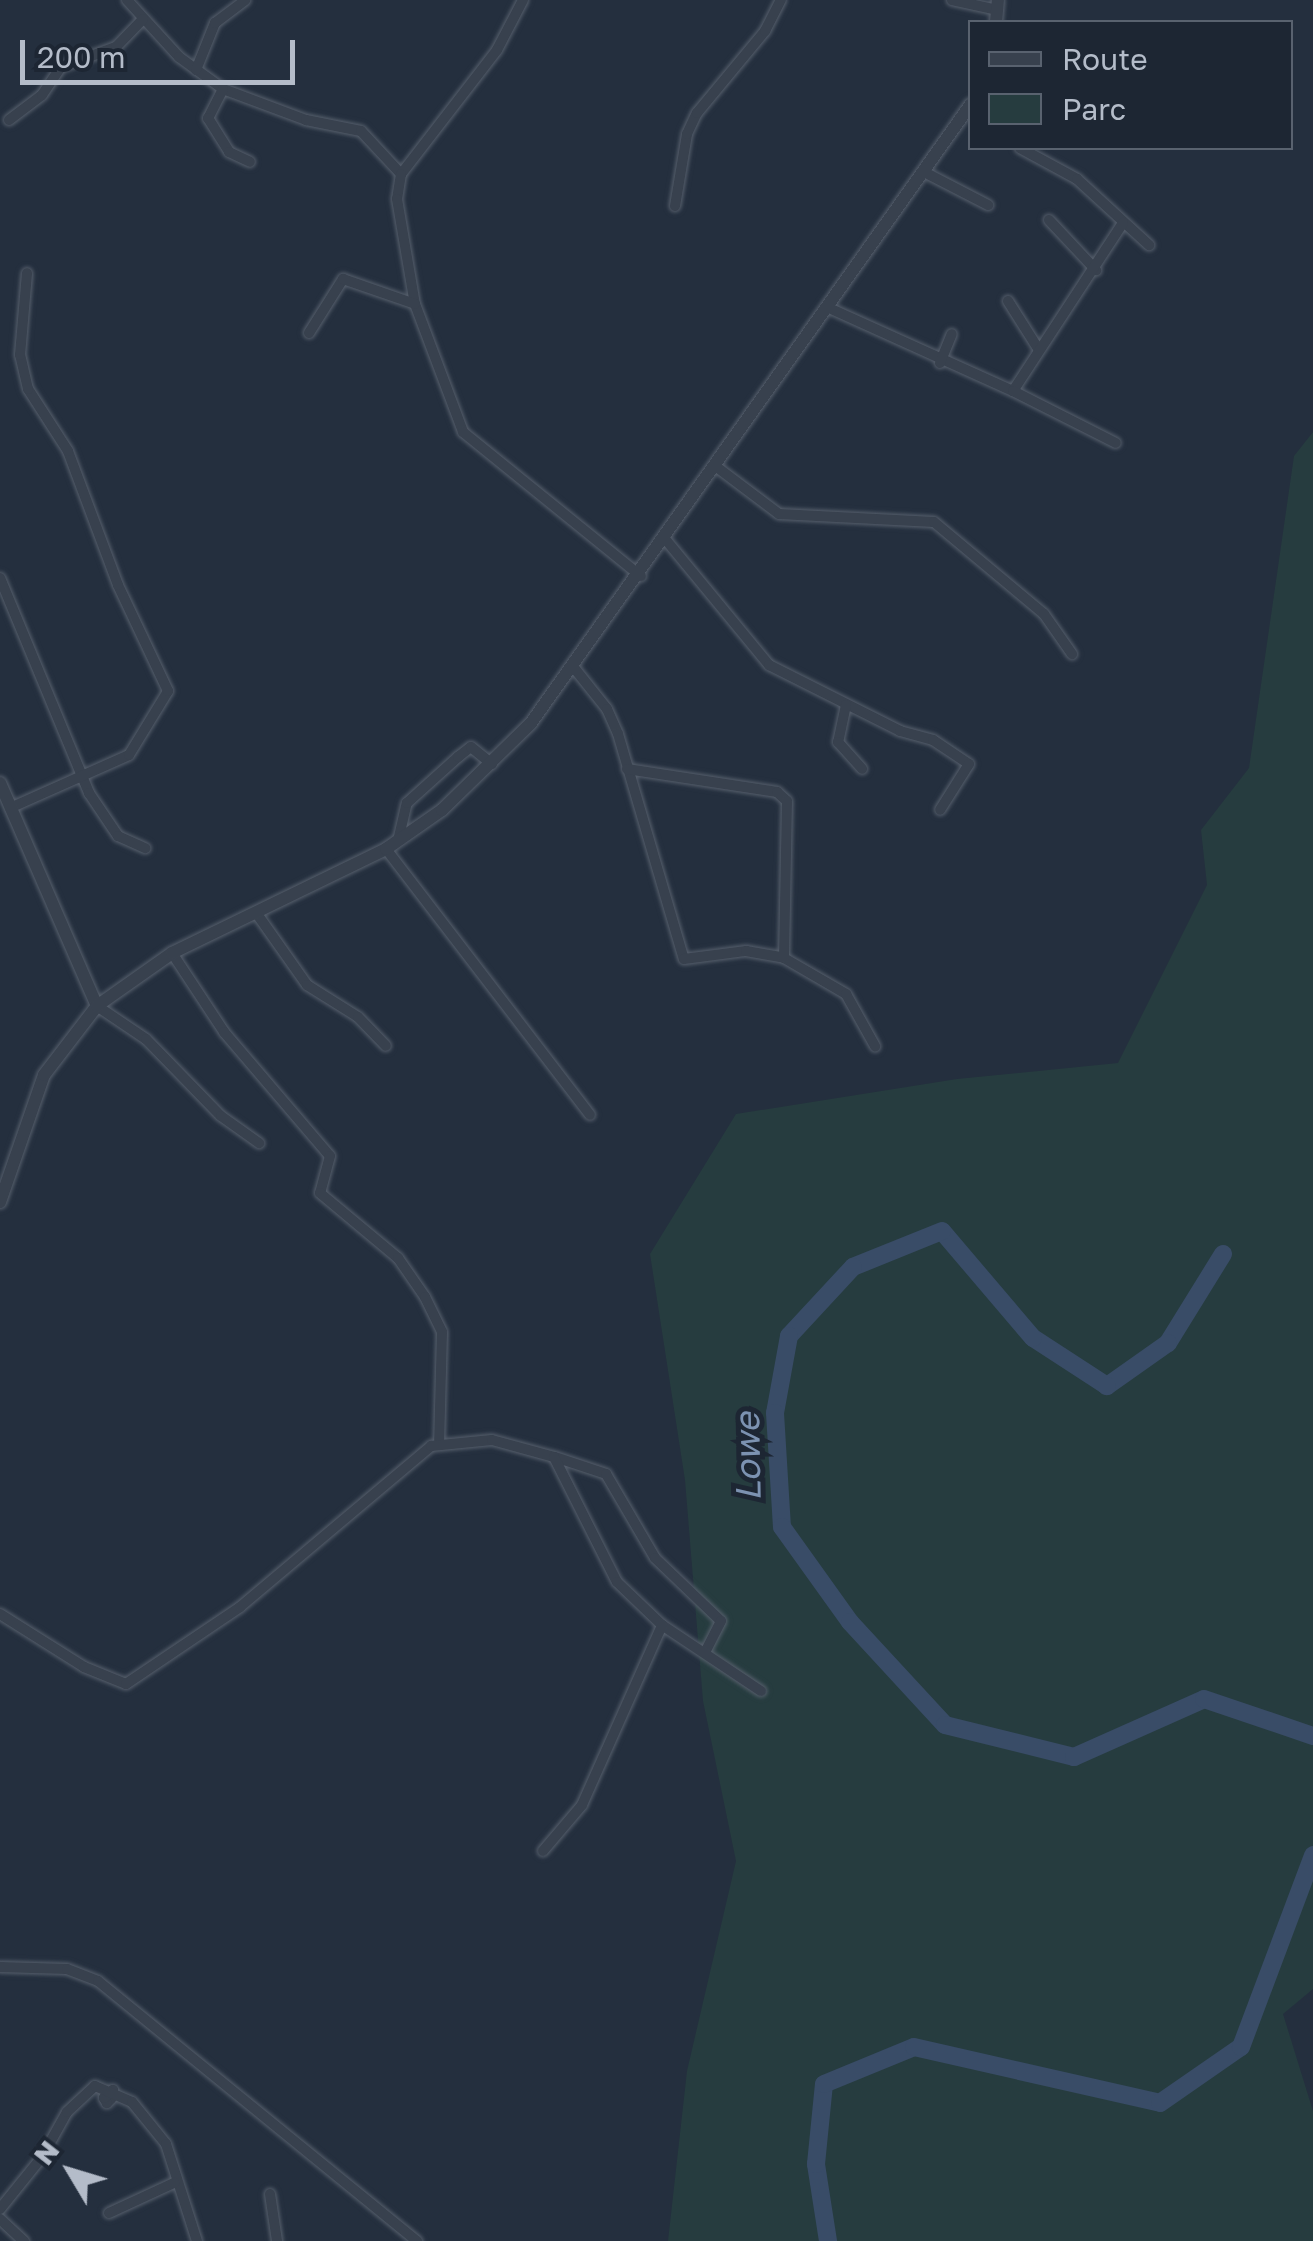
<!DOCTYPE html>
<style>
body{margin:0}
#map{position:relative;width:1313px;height:2241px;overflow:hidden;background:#242f3e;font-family:"Golos Text",sans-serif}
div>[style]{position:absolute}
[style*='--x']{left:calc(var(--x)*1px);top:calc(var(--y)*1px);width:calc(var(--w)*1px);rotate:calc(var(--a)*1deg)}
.green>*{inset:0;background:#263c3f}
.river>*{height:18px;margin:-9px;padding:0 9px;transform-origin:9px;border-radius:9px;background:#394c67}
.roads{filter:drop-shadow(0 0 2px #565f6c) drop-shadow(0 0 2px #565f6c)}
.minor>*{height:10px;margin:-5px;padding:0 5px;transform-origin:5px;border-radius:5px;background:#38414e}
.tertiary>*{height:12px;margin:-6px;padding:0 6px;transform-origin:6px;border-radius:6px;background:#38414e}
span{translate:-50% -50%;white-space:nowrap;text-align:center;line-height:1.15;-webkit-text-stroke:10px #1d2633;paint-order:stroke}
.water-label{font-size:35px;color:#7c92b1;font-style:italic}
.legend{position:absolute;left:968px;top:20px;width:325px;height:130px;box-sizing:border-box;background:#1d2633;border:2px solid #59626f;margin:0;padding:12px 18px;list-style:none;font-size:30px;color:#b4bcc9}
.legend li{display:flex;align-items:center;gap:20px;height:50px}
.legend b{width:50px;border:2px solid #59626f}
.north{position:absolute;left:20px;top:2121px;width:100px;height:100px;-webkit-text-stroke:8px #1d2633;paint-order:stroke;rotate:308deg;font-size:28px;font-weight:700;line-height:40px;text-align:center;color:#b4bcc9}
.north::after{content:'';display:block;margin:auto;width:35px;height:45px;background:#b4bcc9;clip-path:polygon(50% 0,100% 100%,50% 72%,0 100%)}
.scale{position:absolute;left:20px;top:40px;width:275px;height:45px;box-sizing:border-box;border:5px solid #b4bcc9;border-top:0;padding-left:12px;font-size:30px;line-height:35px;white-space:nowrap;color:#b4bcc9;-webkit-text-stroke:8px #1d2633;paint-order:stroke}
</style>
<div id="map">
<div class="green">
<i style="clip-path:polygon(1313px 432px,1313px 1989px,1283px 2014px,1313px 2111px,1313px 2241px,668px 2241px,687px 2071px,736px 1861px,703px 1701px,685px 1480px,650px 1254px,736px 1114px,957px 1079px,1118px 1063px,1207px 885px,1201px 830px,1249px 768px,1294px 456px)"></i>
</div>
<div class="river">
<i style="--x:1223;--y:1254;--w:105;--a:121.7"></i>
<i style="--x:1168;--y:1343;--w:75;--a:144.8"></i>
<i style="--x:1107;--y:1386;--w:88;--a:-147"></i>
<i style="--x:1033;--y:1338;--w:140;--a:-130.4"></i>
<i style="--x:942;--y:1231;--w:96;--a:158"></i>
<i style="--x:853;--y:1267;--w:94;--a:132.8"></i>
<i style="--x:789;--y:1336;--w:78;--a:100.3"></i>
<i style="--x:775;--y:1413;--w:114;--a:86.5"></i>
<i style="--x:782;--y:1527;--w:117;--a:54.4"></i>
<i style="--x:850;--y:1622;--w:140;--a:47.3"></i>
<i style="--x:945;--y:1725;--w:133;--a:13.9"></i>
<i style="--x:1074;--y:1757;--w:142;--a:-24"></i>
<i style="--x:1204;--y:1699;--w:115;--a:18.7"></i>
<i style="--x:828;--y:2241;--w:78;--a:-98.9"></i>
<i style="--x:816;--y:2164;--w:80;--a:-84.3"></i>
<i style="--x:824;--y:2084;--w:97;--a:-22.3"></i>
<i style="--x:914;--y:2047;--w:252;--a:12.8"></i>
<i style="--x:1160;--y:2103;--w:98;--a:-34.7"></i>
<i style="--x:1241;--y:2047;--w:205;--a:-69.4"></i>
</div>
<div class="roads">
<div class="minor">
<i style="--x:127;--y:0;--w:77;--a:47.6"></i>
<i style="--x:179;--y:57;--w:54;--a:36"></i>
<i style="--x:223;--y:89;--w:89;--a:20.5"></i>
<i style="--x:306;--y:120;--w:56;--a:11.3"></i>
<i style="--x:361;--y:131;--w:59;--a:47.1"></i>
<i style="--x:523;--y:0;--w:56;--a:117.5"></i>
<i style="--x:497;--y:50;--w:157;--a:127.7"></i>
<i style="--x:401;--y:174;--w:25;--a:99"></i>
<i style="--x:397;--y:199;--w:107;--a:80.3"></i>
<i style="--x:415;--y:304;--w:137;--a:69.4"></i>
<i style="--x:463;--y:432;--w:229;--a:39"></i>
<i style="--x:952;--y:0;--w:46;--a:12.5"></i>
<i style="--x:196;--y:70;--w:51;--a:-68"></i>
<i style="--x:215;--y:23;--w:38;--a:-37"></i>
<i style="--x:223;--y:89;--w:33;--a:117"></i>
<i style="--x:208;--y:118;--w:40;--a:58"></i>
<i style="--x:229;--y:152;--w:23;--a:25"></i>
<i style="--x:9;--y:120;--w:41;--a:-37.1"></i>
<i style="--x:42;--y:95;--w:34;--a:-56"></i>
<i style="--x:61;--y:67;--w:59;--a:-20"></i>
<i style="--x:116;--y:47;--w:39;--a:-46"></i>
<i style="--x:1020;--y:148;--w:65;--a:28.5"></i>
<i style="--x:1077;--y:179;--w:98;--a:42.5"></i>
<i style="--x:926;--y:173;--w:70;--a:27.3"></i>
<i style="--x:675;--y:206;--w:73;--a:-80.5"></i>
<i style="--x:687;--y:134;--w:23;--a:-65"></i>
<i style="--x:697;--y:113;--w:107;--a:-50.3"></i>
<i style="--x:765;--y:31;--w:35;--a:-63"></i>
<i style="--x:1049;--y:220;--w:69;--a:46.8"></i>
<i style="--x:1008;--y:301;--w:58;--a:57.7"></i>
<i style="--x:829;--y:308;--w:202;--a:24.3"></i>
<i style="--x:1013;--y:391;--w:201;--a:-56.8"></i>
<i style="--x:309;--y:333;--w:64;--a:-57.8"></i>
<i style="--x:343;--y:279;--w:76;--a:19.1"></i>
<i style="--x:940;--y:363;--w:31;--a:-68"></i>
<i style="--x:1013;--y:391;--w:115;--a:26.8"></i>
<i style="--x:718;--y:468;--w:76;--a:37"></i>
<i style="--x:779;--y:514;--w:155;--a:3"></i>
<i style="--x:934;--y:522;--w:143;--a:39.9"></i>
<i style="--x:1044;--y:614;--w:49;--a:55"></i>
<i style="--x:666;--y:540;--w:162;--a:50.5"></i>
<i style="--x:769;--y:665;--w:147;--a:26.7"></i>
<i style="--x:900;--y:731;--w:34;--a:15"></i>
<i style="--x:933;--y:740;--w:43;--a:33.7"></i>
<i style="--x:969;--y:764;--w:54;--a:122.2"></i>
<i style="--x:0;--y:578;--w:233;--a:67.5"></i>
<i style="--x:89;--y:793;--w:52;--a:56"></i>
<i style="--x:118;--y:836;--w:30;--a:24"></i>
<i style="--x:575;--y:669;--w:51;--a:51.3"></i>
<i style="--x:607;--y:709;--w:27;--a:66"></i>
<i style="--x:618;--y:734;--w:234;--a:73.7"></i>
<i style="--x:684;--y:959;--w:63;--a:-7.4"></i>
<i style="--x:746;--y:951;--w:39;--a:10"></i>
<i style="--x:784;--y:958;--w:72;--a:30.1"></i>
<i style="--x:846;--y:994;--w:60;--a:60.9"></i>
<i style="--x:846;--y:705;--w:38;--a:102"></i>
<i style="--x:838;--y:742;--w:36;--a:48"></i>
<i style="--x:627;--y:769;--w:152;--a:8.7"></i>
<i style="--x:777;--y:792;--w:13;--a:42"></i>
<i style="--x:787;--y:801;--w:157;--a:91.1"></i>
<i style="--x:10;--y:808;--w:130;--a:-24"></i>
<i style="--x:129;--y:755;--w:75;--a:-58.6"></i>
<i style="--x:168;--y:691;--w:117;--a:-115.3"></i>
<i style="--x:118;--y:585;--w:143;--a:-110.5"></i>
<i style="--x:68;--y:451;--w:74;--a:-122.8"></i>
<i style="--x:28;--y:389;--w:35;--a:-103"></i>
<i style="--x:20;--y:355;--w:82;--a:-85.1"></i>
<i style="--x:398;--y:841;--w:39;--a:-77"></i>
<i style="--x:407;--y:803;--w:69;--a:-42"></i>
<i style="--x:458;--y:757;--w:16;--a:-38"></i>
<i style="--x:471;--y:747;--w:27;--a:39"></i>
<i style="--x:386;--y:849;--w:335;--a:52.5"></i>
<i style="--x:257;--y:914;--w:87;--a:54.8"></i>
<i style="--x:307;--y:985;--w:60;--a:32.1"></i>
<i style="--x:358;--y:1017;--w:40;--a:46"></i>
<i style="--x:172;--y:953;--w:95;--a:56.6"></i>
<i style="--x:224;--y:1032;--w:163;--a:49.5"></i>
<i style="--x:330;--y:1156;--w:38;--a:105"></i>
<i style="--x:320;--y:1193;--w:102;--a:39.8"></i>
<i style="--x:398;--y:1258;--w:47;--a:55.3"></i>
<i style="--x:425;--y:1297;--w:39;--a:64"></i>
<i style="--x:442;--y:1332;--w:111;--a:91.5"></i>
<i style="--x:97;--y:1006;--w:59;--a:34"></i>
<i style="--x:146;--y:1039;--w:107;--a:45.8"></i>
<i style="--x:221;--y:1116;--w:47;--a:35.4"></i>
<i style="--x:555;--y:1457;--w:54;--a:18.4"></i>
<i style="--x:606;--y:1474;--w:97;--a:59.7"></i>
<i style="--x:655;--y:1558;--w:91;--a:43.7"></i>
<i style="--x:721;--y:1621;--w:35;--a:117"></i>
<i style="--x:0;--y:1614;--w:99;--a:32.2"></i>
<i style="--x:84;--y:1667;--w:45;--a:22"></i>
<i style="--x:126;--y:1684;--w:138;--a:-34"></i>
<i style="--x:240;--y:1607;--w:250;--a:-40.1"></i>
<i style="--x:431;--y:1446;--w:61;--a:-5.6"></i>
<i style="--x:492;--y:1440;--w:64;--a:15.3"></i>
<i style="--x:554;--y:1457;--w:140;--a:63.3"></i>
<i style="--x:617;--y:1582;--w:62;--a:43.7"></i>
<i style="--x:662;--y:1625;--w:119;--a:33.7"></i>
<i style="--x:543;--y:1851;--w:60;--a:-49.7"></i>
<i style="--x:582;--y:1805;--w:197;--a:-66"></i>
<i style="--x:0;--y:1967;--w:67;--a:1.7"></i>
<i style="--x:67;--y:1969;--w:33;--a:21"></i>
<i style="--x:98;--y:1981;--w:412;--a:39.2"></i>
<i style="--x:113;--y:2090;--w:9;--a:103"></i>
<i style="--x:111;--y:2099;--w:6;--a:135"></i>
<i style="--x:107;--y:2103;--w:6;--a:-121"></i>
<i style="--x:104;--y:2098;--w:12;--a:-42"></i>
<i style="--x:270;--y:2194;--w:48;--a:81.5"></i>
<i style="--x:0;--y:2209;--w:67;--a:-51.1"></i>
<i style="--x:42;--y:2157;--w:51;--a:-60.9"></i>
<i style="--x:67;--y:2112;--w:38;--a:-43"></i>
<i style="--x:95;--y:2086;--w:40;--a:23.4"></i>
<i style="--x:132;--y:2102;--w:54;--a:51"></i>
<i style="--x:166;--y:2144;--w:102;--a:72.3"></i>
<i style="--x:109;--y:2213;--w:72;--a:-24.8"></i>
<i style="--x:0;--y:2219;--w:33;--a:43"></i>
</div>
<div class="tertiary">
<i style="--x:996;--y:22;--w:22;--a:-85"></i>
<i style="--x:0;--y:783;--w:243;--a:66.5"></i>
<i style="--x:0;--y:1202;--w:134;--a:-70.9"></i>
<i style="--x:44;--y:1075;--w:87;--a:-52.5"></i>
<i style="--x:97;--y:1006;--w:92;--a:-35.2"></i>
<i style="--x:172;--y:953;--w:238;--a:-25.9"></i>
<i style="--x:386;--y:849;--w:68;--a:-34.9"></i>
<i style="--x:442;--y:810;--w:124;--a:-44.3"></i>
<i style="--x:531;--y:723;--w:759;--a:-54.59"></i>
</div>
</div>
<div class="water-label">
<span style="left:747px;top:1457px;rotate:-91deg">Lowe</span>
</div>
<ul class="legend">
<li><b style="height:12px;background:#38414e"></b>Route</li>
<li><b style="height:28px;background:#263c3f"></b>Parc</li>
</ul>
<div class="north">N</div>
<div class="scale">200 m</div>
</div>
